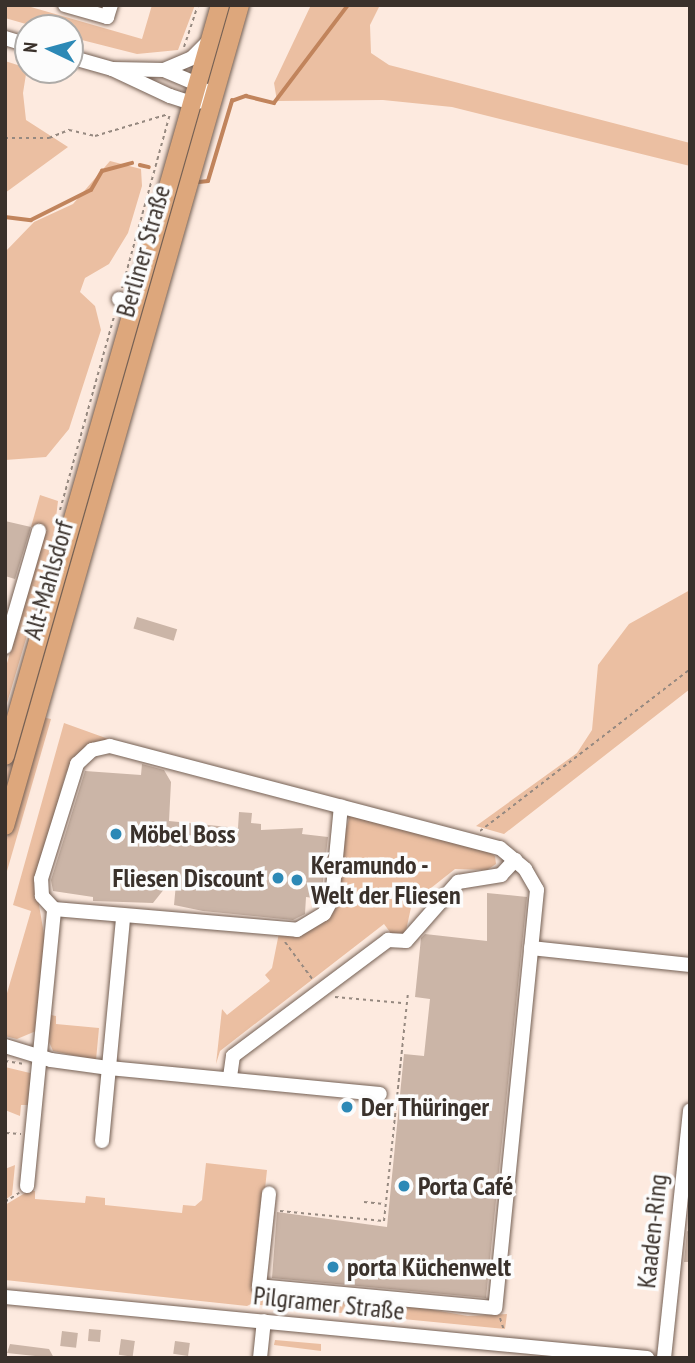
<!DOCTYPE html>
<meta charset="utf-8">
<style>
body{margin:0}
#map{position:relative;width:695px;height:1363px;overflow:hidden;background:#fdeadf;font-family:"PT Sans Narrow",sans-serif}
div>[style]{position:absolute}
[style*='--x']{left:calc(var(--x)*1px);top:calc(var(--y)*1px);width:calc(var(--w)*1px);rotate:calc(var(--a)*1deg)}
.green>*{inset:0;background:#ebbfa2}
.stream>*{height:3.5px;margin:-1.75px;padding:0 1.75px;transform-origin:1.75px;border-radius:1.75px;background:#c1845c}
.building>*{inset:0;background:#cbb5a7;transform-origin:0 0}
.path>*{height:2px;margin-top:-1px;transform-origin:0;background:repeating-linear-gradient(90deg,#968980 0 3.5px,transparent 0 7px)}
.roads{filter:drop-shadow(0 0 2px #746054) drop-shadow(0 0 2px #746054)}
.minor>*{height:14px;margin:-7px;padding:0 7px;transform-origin:7px;border-radius:7px;background:#fff}
.major>*{height:18px;margin:-9px;padding:0 9px;transform-origin:9px;border-radius:9px;background:#dda77c}
.dots>*{width:19px;height:19px;translate:-50% -50%;box-sizing:border-box;border:4px solid #fcfcfc;border-radius:50%}
span{translate:-50% -50%;white-space:nowrap;text-align:center;line-height:1.15;-webkit-text-stroke:7px #fcfcfc;paint-order:stroke}
.street-label{font-size:26px;color:#3a312b}
.poi-label{font-size:26px;color:#3a312b;font-weight:700}
.left{translate:0 -50%;text-align:left}
.right{translate:-100% -50%;text-align:right}
.frame{position:absolute;inset:0;border:7px solid #3a312b;pointer-events:none}
.north{position:absolute;left:14px;top:14px;width:70px;height:70px;box-sizing:border-box;background:#fcfcfc;border:2px solid #aeaba8;border-radius:50%;rotate:275deg;font-size:19px;font-weight:700;line-height:28px;text-align:center;color:#3a312b}
.north::after{content:'';display:block;margin:auto;width:24px;height:32px;background:#2d89b6;clip-path:polygon(50% 0,100% 100%,50% 72%,0 100%)}
</style>
<div id="map">
<div class="green">
<i style="clip-path:polygon(5px 5px,24px 5px,142px 39px,152px 5px,195px 5px,178px 50px,137px 54px,70px 37px,70px 28px,40px 28px,5px 18px)"></i>
<i style="clip-path:polygon(311px 5px,380px 5px,370px 25px,371px 53px,389px 65px,690px 143px,690px 166px,452px 107px,383px 100px,277px 101px,274px 83px)"></i>
<i style="clip-path:polygon(5px 61px,27px 68px,23px 93px,26px 120px,68px 147px,5px 193px)"></i>
<i style="clip-path:polygon(110px 161px,141px 169px,142px 186px,128px 233px,109px 264px,85px 278px,80px 292px,95px 306px,101px 330px,69px 429px,46px 457px,5px 460px,5px 252px,34px 222px,73px 204px)"></i>
<i style="clip-path:polygon(40px 495px,58px 501px,52px 551px,5px 710px,5px 670px,46px 530px,31px 527px)"></i>
<i style="clip-path:polygon(82px 508px,89px 510px,5px 805px,5px 775px)"></i>
<i style="clip-path:polygon(690px 590px,690px 689px,504px 834px,476px 826px,577px 753px,592px 730px,598px 665px,629px 624px)"></i>
<i style="clip-path:polygon(42px 717px,51px 719px,5px 878px,5px 845px)"></i>
<i style="clip-path:polygon(64px 723px,114px 741px,81px 751px,66px 773px,35px 882px,45px 940px,36px 1031px,17px 1039px,5px 1036px,5px 1000px,31px 911px,13px 905px)"></i>
<i style="clip-path:polygon(350px 815px,487px 850px,495px 856px,496px 864px,487px 870px,455px 869px,412px 903px,405px 935px,393px 936px,384px 924px,220px 1051px,216px 1064px,222px 1009px,227px 1015px,270px 981px,265px 975px,272px 968px,279px 933px,321px 921px)"></i>
<i style="clip-path:polygon(51px 1015px,56px 1016px,56px 1024px,99px 1028px,96px 1060px,53px 1051px,47px 1037px)"></i>
<i style="clip-path:polygon(5px 1067px,30px 1073px,31px 1078px,29px 1105px,21px 1105px,20px 1116px,5px 1110px)"></i>
<i style="clip-path:polygon(206px 1163px,267px 1170px,253px 1303px,247px 1306px,5px 1280px,5px 1205px,30px 1190px,35px 1191px,35px 1199px,85px 1203px,86px 1196px,105px 1198px,105px 1205px,182px 1213px,183px 1205px,195px 1206px,202px 1200px)"></i>
<i style="clip-path:polygon(15px 1165px,12px 1195px,5px 1200px,5px 1169px)"></i>
<i style="clip-path:polygon(261px 1294px,373px 1302px,377px 1313px,397px 1315px,405px 1305px,468px 1316px,507px 1314px,505px 1329px,260px 1305px)"></i>
<i style="clip-path:polygon(275px 1340px,321px 1344px,321px 1351px,274px 1345px)"></i>
</div>
<div class="stream">
<i style="--x:140;--y:165;--w:9;--a:13"></i>
<i style="--x:199;--y:182;--w:9;--a:-6"></i>
<i style="--x:208;--y:181;--w:84;--a:-73.3"></i>
<i style="--x:232;--y:101;--w:15;--a:-20"></i>
<i style="--x:246;--y:96;--w:29;--a:14"></i>
<i style="--x:274;--y:103;--w:123;--a:-52.9"></i>
<i style="--x:5;--y:217;--w:26;--a:7"></i>
<i style="--x:31;--y:220;--w:67;--a:-26.6"></i>
<i style="--x:91;--y:190;--w:22;--a:-60"></i>
<i style="--x:102;--y:171;--w:31;--a:-15"></i>
</div>
<div class="building">
<i style="clip-path:polygon(5px 521px,31px 527px,15px 579px,5px 576px)"></i>
<i style="left:137px;top:617px;width:42px;height:12px;rotate:17deg"></i>
<i style="clip-path:polygon(142px 764px,164px 770px,171px 782px,169px 821px,238px 828px,239px 812px,252px 813px,251px 823px,261px 824px,261px 830px,303px 828px,302px 834px,328px 837px,321px 899px,306px 897px,305px 914px,293px 920px,203px 911px,174px 905px,177px 873px,153px 903px,93px 901px,93px 897px,53px 891px,51px 880px,85px 771px,141px 775px)"></i>
<i style="clip-path:polygon(487px 893px,527px 897px,486px 1298px,272px 1278px,277px 1212px,387px 1227px,404px 1054px,424px 1056px,430px 999px,415px 997px,421px 938px,425px 934px,487px 941px)"></i>
<i style="left:341px;top:1102px;width:12px;height:9px;rotate:5deg"></i>
<i style="clip-path:polygon(687px 1231px,690px 1232px,690px 1262px,684px 1262px)"></i>
<i style="left:89px;top:1329px;width:12px;height:12px;rotate:5deg"></i>
<i style="left:62px;top:1331px;width:16px;height:15px;rotate:7deg"></i>
<i style="left:121px;top:1339px;width:14px;height:16px;rotate:8deg"></i>
<i style="left:175px;top:1341px;width:15px;height:13px;rotate:8deg"></i>
<i style="clip-path:polygon(10px 1344px,49px 1349px,54px 1358px,7px 1353px)"></i>
</div>
<div class="path">
<i style="--x:184;--y:47;--w:44;--a:-71.6"></i>
<i style="--x:5;--y:138;--w:44;--a:0"></i>
<i style="--x:49;--y:138;--w:22;--a:-22"></i>
<i style="--x:69;--y:130;--w:27;--a:13"></i>
<i style="--x:95;--y:136;--w:77;--a:-16.6"></i>
<i style="--x:122;--y:288;--w:180;--a:-74.6"></i>
<i style="--x:60;--y:510;--w:208;--a:-74.4"></i>
<i style="--x:480;--y:831;--w:265;--a:-37.6"></i>
<i style="--x:285;--y:942;--w:47;--a:53.6"></i>
<i style="--x:335;--y:997;--w:67;--a:5.1"></i>
<i style="--x:5;--y:1061;--w:18;--a:9"></i>
<i style="--x:6;--y:1133;--w:15;--a:4"></i>
<i style="--x:5;--y:1202;--w:17;--a:-33"></i>
<i style="--x:364;--y:1202;--w:20;--a:6"></i>
<i style="--x:280;--y:1211;--w:104;--a:5.5"></i>
<i style="--x:384;--y:1221;--w:231;--a:-84"></i>
<i style="--x:500;--y:1318;--w:13;--a:72"></i>
</div>
<div class="roads">
<div class="minor">
<i style="--x:65;--y:5;--w:44;--a:15.9"></i>
<i style="--x:107;--y:17;--w:13;--a:-72"></i>
<i style="--x:5;--y:38;--w:24;--a:17"></i>
<i style="--x:70;--y:57;--w:44;--a:15.9"></i>
<i style="--x:112;--y:69;--w:52;--a:1.1"></i>
<i style="--x:164;--y:70;--w:36;--a:23"></i>
<i style="--x:197;--y:84;--w:23;--a:41"></i>
<i style="--x:112;--y:69;--w:64;--a:25"></i>
<i style="--x:170;--y:96;--w:23;--a:18"></i>
<i style="--x:192;--y:103;--w:10;--a:-11"></i>
<i style="--x:164;--y:70;--w:30;--a:-23"></i>
<i style="--x:192;--y:58;--w:24;--a:-45"></i>
<i style="--x:119;--y:299;--w:17;--a:17"></i>
<i style="--x:5;--y:647;--w:121;--a:-73.7"></i>
<i style="--x:54;--y:909;--w:244;--a:4.9"></i>
<i style="--x:297;--y:930;--w:31;--a:-31"></i>
<i style="--x:324;--y:914;--w:17;--a:-62"></i>
<i style="--x:332;--y:899;--w:93;--a:-84.5"></i>
<i style="--x:531;--y:948;--w:160;--a:6.1"></i>
<i style="--x:5;--y:1046;--w:48;--a:16.9"></i>
<i style="--x:51;--y:1060;--w:59;--a:7.9"></i>
<i style="--x:109;--y:1068;--w:272;--a:5.5"></i>
<i style="--x:230;--y:1077;--w:21;--a:-82"></i>
<i style="--x:233;--y:1056;--w:194;--a:-36.8"></i>
<i style="--x:388;--y:940;--w:18;--a:3"></i>
<i style="--x:406;--y:941;--w:79;--a:-48.6"></i>
<i style="--x:458;--y:882;--w:44;--a:-9.2"></i>
<i style="--x:501;--y:875;--w:21;--a:-47"></i>
<i style="--x:102;--y:1141;--w:225;--a:-84.6"></i>
<i style="--x:27;--y:1186;--w:278;--a:-84.4"></i>
<i style="--x:54;--y:909;--w:18;--a:-133"></i>
<i style="--x:42;--y:896;--w:17;--a:-93"></i>
<i style="--x:41;--y:879;--w:121;--a:-72.6"></i>
<i style="--x:77;--y:764;--w:21;--a:-43"></i>
<i style="--x:92;--y:750;--w:18;--a:-13"></i>
<i style="--x:110;--y:746;--w:403;--a:14.7"></i>
<i style="--x:500;--y:848;--w:33;--a:40"></i>
<i style="--x:525;--y:869;--w:24;--a:60"></i>
<i style="--x:537;--y:890;--w:420;--a:95.7"></i>
<i style="--x:495;--y:1308;--w:237;--a:-174.7"></i>
<i style="--x:259;--y:1286;--w:93;--a:-83.8"></i>
<i style="--x:5;--y:1297;--w:645;--a:5.43"></i>
<i style="--x:260;--y:1358;--w:37;--a:-84"></i>
<i style="--x:664;--y:1358;--w:249;--a:-84"></i>
</div>
<div class="major">
<i style="--x:5;--y:756;--w:781;--a:-74.02"></i>
<i style="--x:5;--y:826;--w:854;--a:-74.03"></i>
</div>
</div>
<div class="dots">
<i style="left:116px;top:834px;background:#2d89b6"></i>
<i style="left:278px;top:878px;background:#2d89b6"></i>
<i style="left:297px;top:880px;background:#2d89b6"></i>
<i style="left:347px;top:1107px;background:#2d89b6"></i>
<i style="left:404px;top:1186px;background:#2d89b6"></i>
<i style="left:333px;top:1267px;background:#2d89b6"></i>
</div>
<div class="street-label">
<span style="left:143px;top:251px;rotate:-74deg">Berliner Straße</span>
<span style="left:48px;top:580px;rotate:-74deg">Alt-Mahlsdorf</span>
<span style="left:652px;top:1231px;rotate:-84deg">Kaaden-Ring</span>
<span style="left:329px;top:1303px;rotate:6deg">Pilgramer Straße</span>
</div>
<div class="poi-label">
<span class="left" style="left:130px;top:834px">Möbel Boss</span>
<span class="left" style="left:311px;top:880px">Keramundo -<br>Welt der Fliesen</span>
<span class="right" style="left:264px;top:878px">Fliesen Discount</span>
<span class="left" style="left:361px;top:1107px">Der Thüringer</span>
<span class="left" style="left:418px;top:1186px">Porta Café</span>
<span class="left" style="left:347px;top:1267px">porta Küchenwelt</span>
</div>
<div class="frame"></div>
<div class="north">N</div>
</div>
